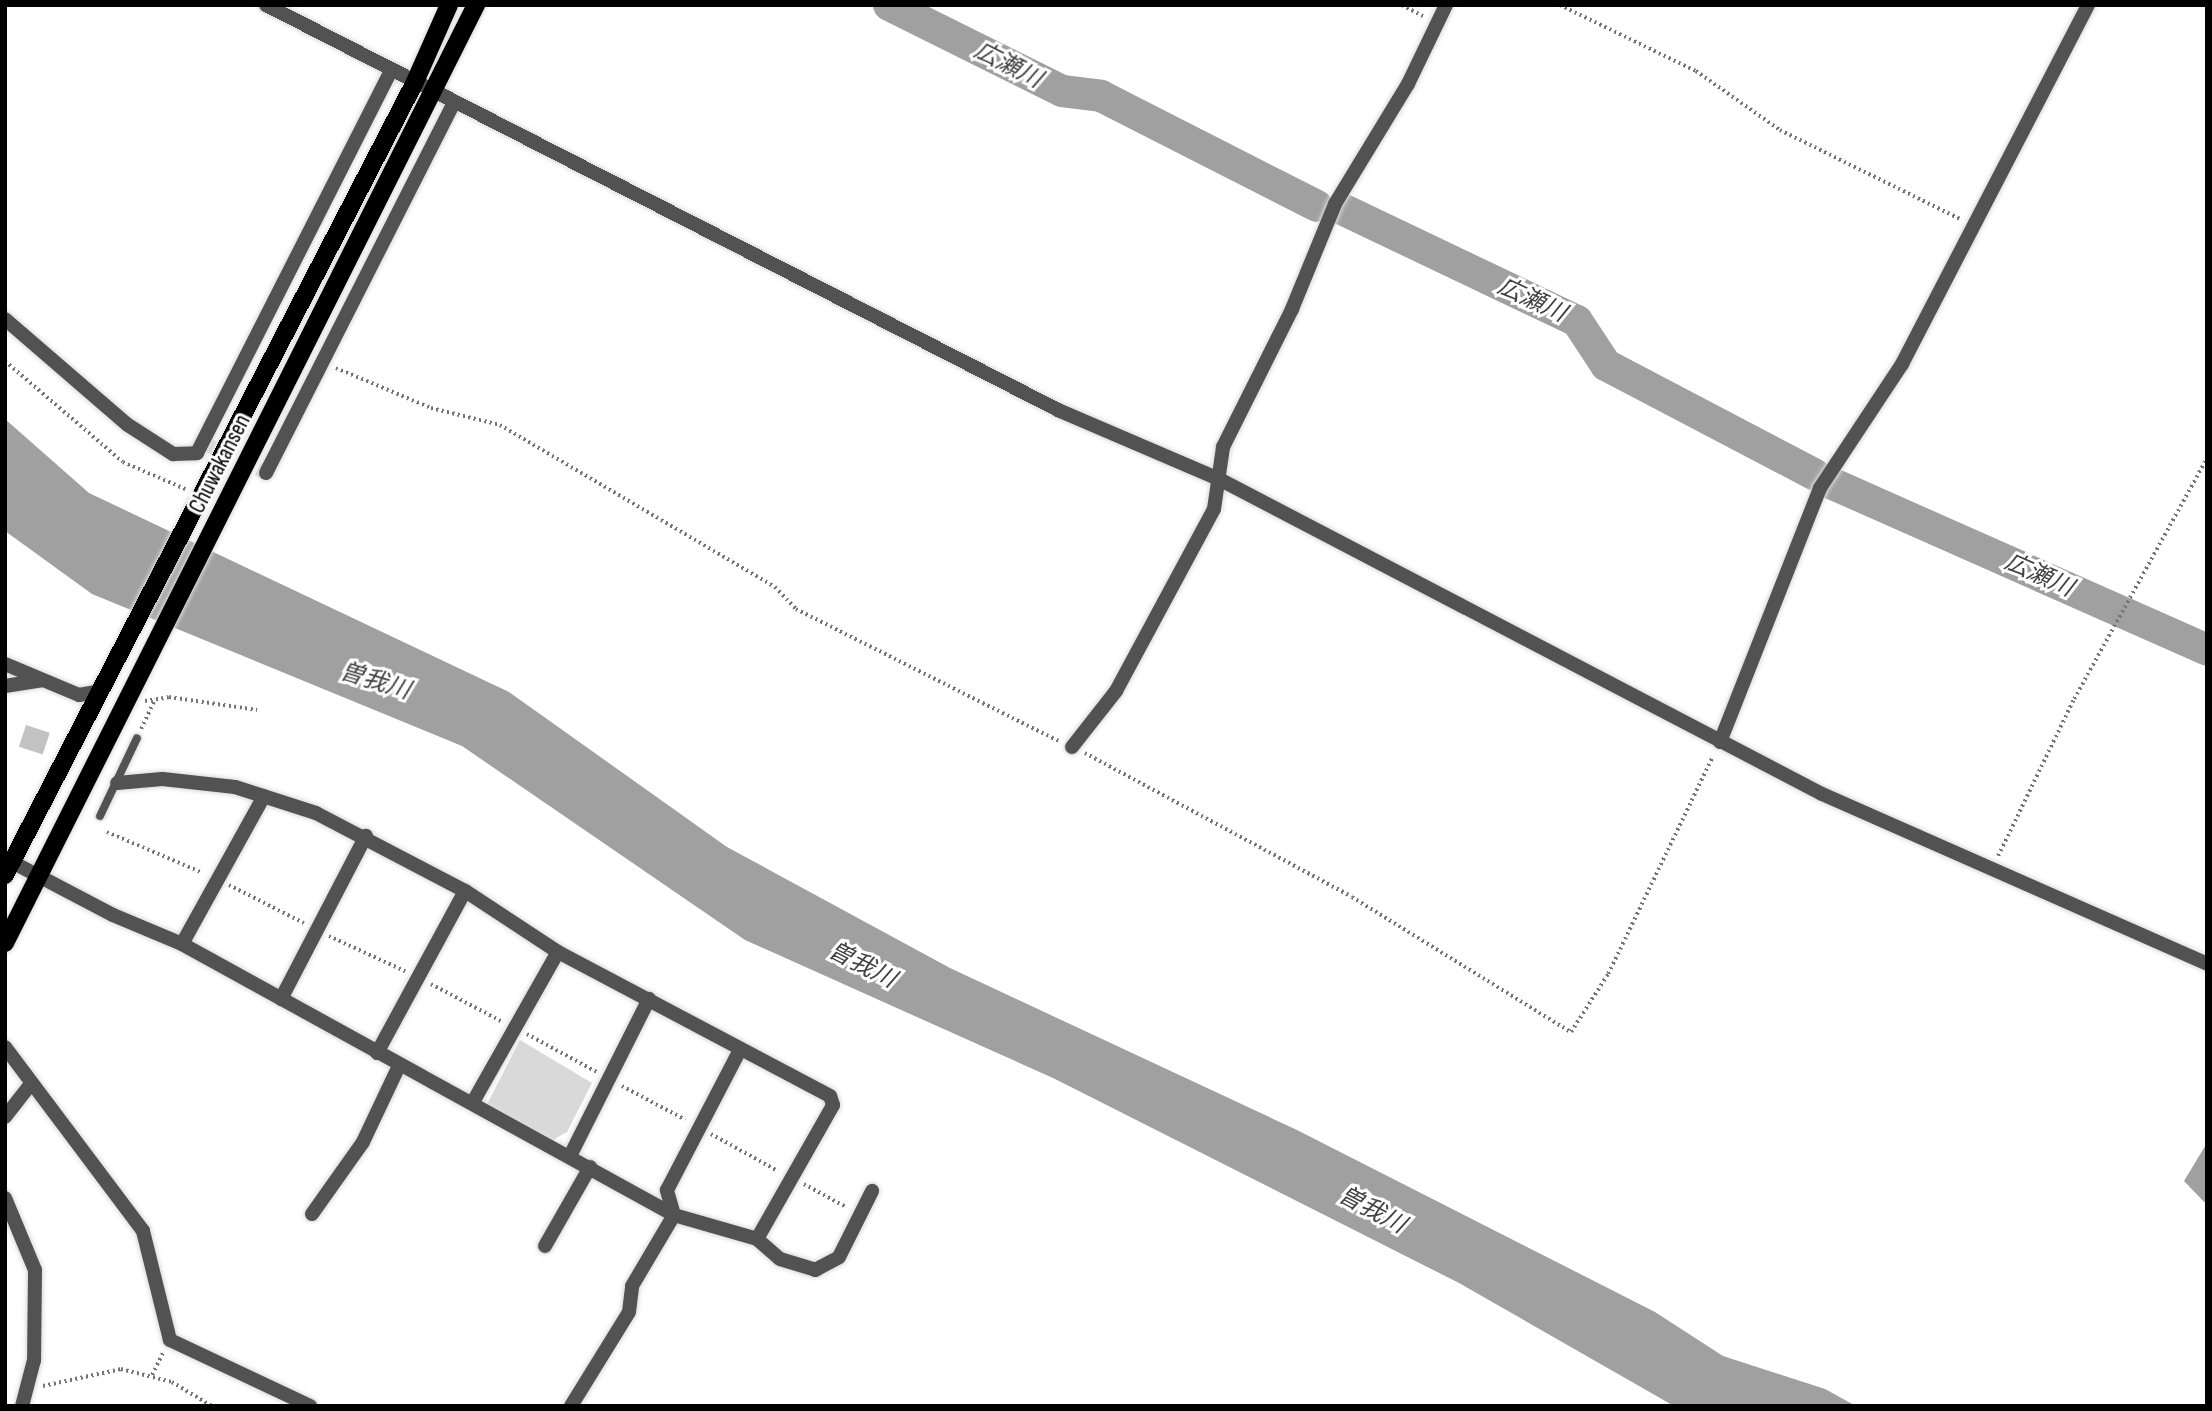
<!DOCTYPE html>
<meta charset="utf-8">
<style>
body{margin:0}
#map{position:relative;width:2212px;height:1411px;overflow:hidden;background:#fff;font-family:"Sofia Sans Condensed","Noto Sans JP",sans-serif}
div>[style]{position:absolute}
[style*='--x']{left:calc(var(--x)*1px);top:calc(var(--y)*1px);width:calc(var(--w)*1px);rotate:calc(var(--a)*1deg)}
.green>*{inset:0;background:#d9d9d9}
.water>*{inset:0;background:#a0a0a0}
.river>*{height:32px;margin:-16px;padding:0 16px;transform-origin:16px;border-radius:16px;background:#a0a0a0}
.building>*{inset:0;background:#c2c2c2;transform-origin:0 0}
.minor-tunnel>*{height:14px;margin-top:-7px;transform-origin:0;background:repeating-linear-gradient(90deg,#d9d9d9 0 14px,transparent 0 21px)}
.path>*{height:3.5px;margin-top:-1.75px;transform-origin:0;background:repeating-linear-gradient(90deg,#747474 0 2px,transparent 0 5.5px)}
.roads{filter:drop-shadow(0 0 2px #dbdbdb) drop-shadow(0 0 2px #dbdbdb)}
.service>*{height:8px;margin:-4px;padding:0 4px;transform-origin:4px;border-radius:4px;background:#525252}
.minor>*{height:14px;margin:-7px;padding:0 7px;transform-origin:7px;border-radius:7px;background:#525252}
.primary>*{height:18px;margin:-9px;padding:0 9px;transform-origin:9px;border-radius:9px;background:#000}
span{translate:-50% -50%;white-space:nowrap;text-align:center;line-height:1.15;-webkit-text-stroke:6px #fff;paint-order:stroke}
.street-label{font-size:23px;color:#000}
.water-label{font-size:24px;color:#414141;font-style:italic}
.frame{position:absolute;inset:0;border:7px solid #000;pointer-events:none}
</style>
<div id="map">
<div class="green">
<i style="clip-path:polygon(520px 1040px,592px 1083px,567px 1132px,551px 1141px,486px 1106px)"></i>
</div>
<div class="water">
<i style="clip-path:polygon(5px 419px,89px 493px,509px 692px,727px 847px,950px 968px,1297px 1130px,1655px 1312px,1723px 1356px,1825px 1389px,1856px 1406px,1674px 1406px,1459px 1283px,1053px 1078px,745px 940px,462px 746px,92px 594px,5px 531px)"></i>
<i style="clip-path:polygon(2207px 1143px,2207px 1205px,2184px 1181px)"></i>
</div>
<div class="river">
<i style="--x:889;--y:5;--w:193;--a:26.4"></i>
<i style="--x:1062;--y:91;--w:39;--a:7"></i>
<i style="--x:1101;--y:96;--w:242;--a:27"></i>
<i style="--x:1342;--y:209;--w:260;--a:25.5"></i>
<i style="--x:1577;--y:321;--w:53;--a:56.6"></i>
<i style="--x:1606;--y:365;--w:235;--a:27.7"></i>
<i style="--x:1833;--y:484;--w:409;--a:23.9"></i>
</div>
<div class="building">
<i style="left:26px;top:725px;width:25px;height:23px;rotate:18deg"></i>
</div>
<div class="minor-tunnel">
<i style="--x:201;--y:442;--w:72;--a:25.5"></i>
</div>
<div class="path">
<i style="--x:1402;--y:5;--w:24;--a:28"></i>
<i style="--x:1560;--y:5;--w:151;--a:25.9"></i>
<i style="--x:1696;--y:71;--w:103;--a:35.1"></i>
<i style="--x:1780;--y:130;--w:203;--a:26.3"></i>
<i style="--x:5;--y:361;--w:155;--a:40.6"></i>
<i style="--x:123;--y:462;--w:68;--a:23.5"></i>
<i style="--x:336;--y:368;--w:103;--a:22.8"></i>
<i style="--x:431;--y:408;--w:71;--a:13.8"></i>
<i style="--x:500;--y:425;--w:319;--a:30.5"></i>
<i style="--x:775;--y:587;--w:30;--a:46"></i>
<i style="--x:796;--y:609;--w:294;--a:26.7"></i>
<i style="--x:145;--y:701;--w:24;--a:-9"></i>
<i style="--x:169;--y:697;--w:89;--a:8.4"></i>
<i style="--x:141;--y:729;--w:33;--a:-65"></i>
<i style="--x:1085;--y:753;--w:303;--a:28.3"></i>
<i style="--x:1352;--y:897;--w:257;--a:31.7"></i>
<i style="--x:1571;--y:1032;--w:69;--a:-57.5"></i>
<i style="--x:1608;--y:974;--w:242;--a:-64.3"></i>
<i style="--x:107;--y:832;--w:104;--a:23.1"></i>
<i style="--x:1998;--y:856;--w:174;--a:-64.2"></i>
<i style="--x:2074;--y:699;--w:275;--a:-61.1"></i>
<i style="--x:229;--y:885;--w:84;--a:26.9"></i>
<i style="--x:329;--y:936;--w:84;--a:24.7"></i>
<i style="--x:431;--y:984;--w:79;--a:27.9"></i>
<i style="--x:527;--y:1034;--w:80;--a:28.5"></i>
<i style="--x:622;--y:1086;--w:72;--a:28"></i>
<i style="--x:711;--y:1134;--w:77;--a:28.9"></i>
<i style="--x:804;--y:1184;--w:48;--a:28.7"></i>
<i style="--x:152;--y:1375;--w:25;--a:-64"></i>
<i style="--x:43;--y:1386;--w:80;--a:-12.3"></i>
<i style="--x:121;--y:1369;--w:53;--a:14.3"></i>
<i style="--x:172;--y:1382;--w:47;--a:31"></i>
</div>
<div class="roads">
<div class="service">
<i style="--x:100;--y:816;--w:86;--a:-64.6"></i>
</div>
<div class="minor">
<i style="--x:266;--y:5;--w:890;--a:27.08"></i>
<i style="--x:1058;--y:410;--w:175;--a:23.2"></i>
<i style="--x:1219;--y:479;--w:680;--a:27.58"></i>
<i style="--x:1822;--y:794;--w:421;--a:23.8"></i>
<i style="--x:5;--y:319;--w:162;--a:40.8"></i>
<i style="--x:128;--y:425;--w:54;--a:32.8"></i>
<i style="--x:173;--y:454;--w:24;--a:-2"></i>
<i style="--x:197;--y:453;--w:428;--a:-63.1"></i>
<i style="--x:266;--y:473;--w:414;--a:-63.1"></i>
<i style="--x:5;--y:664;--w:80;--a:22.7"></i>
<i style="--x:79;--y:695;--w:23;--a:-10"></i>
<i style="--x:5;--y:686;--w:37;--a:-9"></i>
<i style="--x:1720;--y:742;--w:273;--a:-68.5"></i>
<i style="--x:1820;--y:488;--w:149;--a:-56.5"></i>
<i style="--x:1902;--y:364;--w:404;--a:-62.6"></i>
<i style="--x:1072;--y:747;--w:71;--a:-51.8"></i>
<i style="--x:1116;--y:691;--w:207;--a:-61.7"></i>
<i style="--x:1214;--y:509;--w:63;--a:-81.7"></i>
<i style="--x:1223;--y:447;--w:154;--a:-63.4"></i>
<i style="--x:1292;--y:309;--w:113;--a:-67.7"></i>
<i style="--x:1335;--y:204;--w:140;--a:-58.7"></i>
<i style="--x:1408;--y:84;--w:88;--a:-64.3"></i>
<i style="--x:12;--y:862;--w:114;--a:27.7"></i>
<i style="--x:113;--y:915;--w:75;--a:22.8"></i>
<i style="--x:182;--y:944;--w:562;--a:28.85"></i>
<i style="--x:674;--y:1215;--w:86;--a:16.1"></i>
<i style="--x:757;--y:1239;--w:154;--a:-60.4"></i>
<i style="--x:833;--y:1105;--w:9;--a:-108"></i>
<i style="--x:830;--y:1096;--w:308;--a:-152.1"></i>
<i style="--x:558;--y:952;--w:111;--a:-146.7"></i>
<i style="--x:465;--y:891;--w:168;--a:-152.4"></i>
<i style="--x:316;--y:813;--w:85;--a:-162.2"></i>
<i style="--x:235;--y:787;--w:73;--a:-173.7"></i>
<i style="--x:162;--y:779;--w:45;--a:174.9"></i>
<i style="--x:182;--y:944;--w:169;--a:-61"></i>
<i style="--x:281;--y:999;--w:184;--a:-62.5"></i>
<i style="--x:5;--y:1047;--w:230;--a:53.1"></i>
<i style="--x:143;--y:1231;--w:112;--a:76.1"></i>
<i style="--x:170;--y:1340;--w:155;--a:25.2"></i>
<i style="--x:377;--y:1053;--w:184;--a:-61.5"></i>
<i style="--x:473;--y:1102;--w:172;--a:-60.5"></i>
<i style="--x:5;--y:1117;--w:41;--a:-52"></i>
<i style="--x:570;--y:1156;--w:176;--a:-63.3"></i>
<i style="--x:5;--y:1198;--w:78;--a:67.4"></i>
<i style="--x:35;--y:1270;--w:90;--a:90.6"></i>
<i style="--x:34;--y:1360;--w:48;--a:104.6"></i>
<i style="--x:312;--y:1214;--w:88;--a:-54.7"></i>
<i style="--x:363;--y:1142;--w:84;--a:-64.7"></i>
<i style="--x:757;--y:1239;--w:30;--a:41"></i>
<i style="--x:780;--y:1259;--w:37;--a:17"></i>
<i style="--x:815;--y:1270;--w:27;--a:-28"></i>
<i style="--x:839;--y:1257;--w:74;--a:-63.4"></i>
<i style="--x:545;--y:1246;--w:91;--a:-60.3"></i>
<i style="--x:571;--y:1406;--w:110;--a:-58.3"></i>
<i style="--x:629;--y:1312;--w:26;--a:-83"></i>
<i style="--x:632;--y:1286;--w:82;--a:-59.4"></i>
<i style="--x:674;--y:1215;--w:26;--a:-106"></i>
<i style="--x:667;--y:1190;--w:158;--a:-62.5"></i>
</div>
<div class="primary">
<i style="--x:5;--y:875;--w:890;--a:-62.66"></i>
<i style="--x:414;--y:84;--w:86;--a:-66.1"></i>
<i style="--x:5;--y:943;--w:1050;--a:-63.34"></i>
</div>
</div>
<div class="street-label">
<span style="left:220px;top:464px;rotate:-63deg">Chuwakansen</span>
</div>
<div class="water-label">
<span style="left:1008px;top:65px;rotate:27deg">広瀬川</span>
<span style="left:1532px;top:300px;rotate:25deg">広瀬川</span>
<span style="left:2039px;top:575px;rotate:24deg">広瀬川</span>
<span style="left:375px;top:681px;rotate:17deg">曽我川</span>
<span style="left:862px;top:965px;rotate:27deg">曽我川</span>
<span style="left:1372px;top:1210px;rotate:28deg">曽我川</span>
</div>
<div class="frame"></div>
</div>
